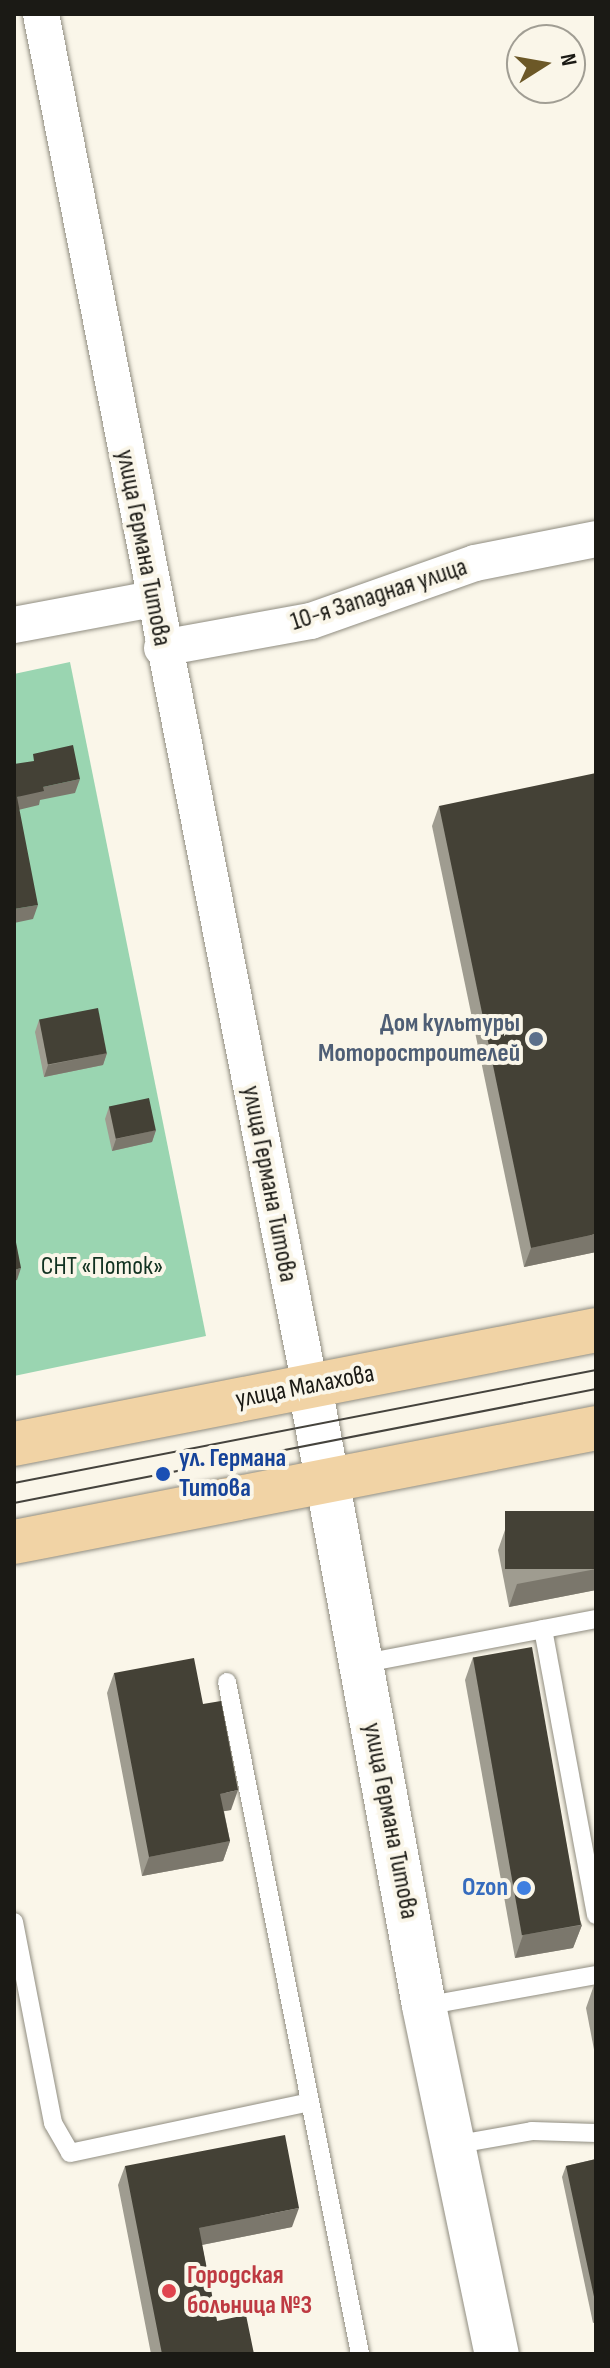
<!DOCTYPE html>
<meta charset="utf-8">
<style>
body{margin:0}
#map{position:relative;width:610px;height:2368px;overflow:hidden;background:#faf6e9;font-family:"Sofia Sans Condensed",sans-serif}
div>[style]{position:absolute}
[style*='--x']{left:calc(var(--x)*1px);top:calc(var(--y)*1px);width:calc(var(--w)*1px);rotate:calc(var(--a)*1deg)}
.green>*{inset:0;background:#9ad5b1}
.roads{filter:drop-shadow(0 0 2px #908d81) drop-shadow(0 0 2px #908d81)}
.service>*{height:18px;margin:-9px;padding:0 9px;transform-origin:9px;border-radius:9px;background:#fff}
.minor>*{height:36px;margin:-18px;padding:0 18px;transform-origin:18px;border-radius:18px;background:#fff}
.tertiary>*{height:44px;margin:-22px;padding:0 22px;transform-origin:22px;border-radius:22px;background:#fff}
.primary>*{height:44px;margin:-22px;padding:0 22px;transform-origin:22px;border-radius:22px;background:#f1d3a5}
.tram>*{height:2px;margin:-1px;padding:0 1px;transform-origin:1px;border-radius:1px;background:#45433d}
.wall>*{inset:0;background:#9f9c90}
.shaded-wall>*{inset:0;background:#7b776c}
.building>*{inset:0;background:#444136;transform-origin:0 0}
.dots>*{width:22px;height:22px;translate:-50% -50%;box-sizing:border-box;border:4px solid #faf6e9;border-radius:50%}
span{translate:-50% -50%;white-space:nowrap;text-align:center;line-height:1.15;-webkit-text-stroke:8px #faf6e9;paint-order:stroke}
.street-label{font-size:26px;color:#1b1a15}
.service-label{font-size:26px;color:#4e5e75;font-weight:700}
.right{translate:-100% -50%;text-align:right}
.park-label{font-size:26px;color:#113221}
.transit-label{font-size:26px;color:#164399;font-weight:700}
.left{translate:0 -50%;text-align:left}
.shop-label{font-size:26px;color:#366cbe;font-weight:700}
.health-label{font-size:26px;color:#be3a42;font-weight:700}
.frame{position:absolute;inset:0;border:16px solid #1b1a15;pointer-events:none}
.north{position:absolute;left:506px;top:24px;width:80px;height:80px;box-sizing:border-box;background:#faf6e9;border:2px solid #a19e94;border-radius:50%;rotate:79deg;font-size:22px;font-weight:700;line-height:32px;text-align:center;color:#1b1a15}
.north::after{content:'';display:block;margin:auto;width:28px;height:36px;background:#6c5827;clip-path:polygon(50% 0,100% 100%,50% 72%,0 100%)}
</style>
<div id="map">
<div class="green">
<i style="clip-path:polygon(70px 662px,206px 1336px,14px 1376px,14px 674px)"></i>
</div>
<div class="roads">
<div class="service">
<i style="--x:543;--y:1629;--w:291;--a:79.5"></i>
<i style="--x:360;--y:1664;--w:240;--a:-10.8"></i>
<i style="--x:227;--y:1682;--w:685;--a:78.8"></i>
<i style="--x:14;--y:1922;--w:205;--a:79"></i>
<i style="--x:53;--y:2123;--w:34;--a:60"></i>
<i style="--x:70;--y:2153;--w:245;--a:-12"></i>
<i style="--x:424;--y:2006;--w:175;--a:-10.2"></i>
<i style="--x:453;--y:2145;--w:80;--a:-10"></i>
<i style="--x:532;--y:2131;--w:64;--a:1.8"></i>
</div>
<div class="minor">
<i style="--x:41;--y:14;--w:1399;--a:78.91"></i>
<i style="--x:14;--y:625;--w:141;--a:-10.6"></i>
<i style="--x:162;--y:648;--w:151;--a:-10.3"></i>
<i style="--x:311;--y:621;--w:174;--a:-19.5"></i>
<i style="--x:475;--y:563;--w:123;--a:-11.2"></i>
</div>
<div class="tertiary">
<i style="--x:310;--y:1387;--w:629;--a:79.56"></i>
<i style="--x:424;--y:2006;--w:356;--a:78.2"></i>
</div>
<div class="primary">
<i style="--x:14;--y:1444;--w:593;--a:-11.08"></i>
<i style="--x:14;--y:1542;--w:593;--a:-11.08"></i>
</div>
</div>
<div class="tram">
<i style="--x:14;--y:1483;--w:593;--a:-10.99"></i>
<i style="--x:14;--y:1503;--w:593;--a:-11.08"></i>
</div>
<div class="wall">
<i style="clip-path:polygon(439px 806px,596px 1252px,524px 1267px,432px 826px)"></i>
<i style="clip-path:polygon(39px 1020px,107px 1053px,103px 1065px,44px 1077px,35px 1032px)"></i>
<i style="clip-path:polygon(109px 1107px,156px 1130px,152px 1142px,112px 1151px,105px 1119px)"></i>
<i style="clip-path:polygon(596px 1511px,596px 1590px,509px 1607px,498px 1550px,506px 1527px)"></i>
<i style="clip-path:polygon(473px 1657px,582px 1925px,573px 1948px,515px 1958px,465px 1680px)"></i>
<i style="clip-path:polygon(114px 1673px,203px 1704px,231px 1810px,224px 1811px,230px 1841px,223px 1861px,142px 1876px,107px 1693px)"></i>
<i style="clip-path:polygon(596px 1984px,596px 2060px,586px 2008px,594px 1985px)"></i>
<i style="clip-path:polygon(596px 2159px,596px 2322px,593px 2323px,562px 2177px,566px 2166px)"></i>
<i style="clip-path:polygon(125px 2166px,292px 2227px,202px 2245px,217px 2321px,254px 2354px,151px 2354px,118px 2185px)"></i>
</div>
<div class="shaded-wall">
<i style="clip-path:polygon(80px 779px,75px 793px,40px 800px,39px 805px,14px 811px,17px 797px,43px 787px)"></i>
<i style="clip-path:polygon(38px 905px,33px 919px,14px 923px,14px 909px)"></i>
<i style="clip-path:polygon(107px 1053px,103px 1065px,44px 1077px,48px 1065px)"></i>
<i style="clip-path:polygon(156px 1130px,152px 1142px,112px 1151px,116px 1139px)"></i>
<i style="clip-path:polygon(596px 1234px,596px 1252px,524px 1267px,531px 1248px)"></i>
<i style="clip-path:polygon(21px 1268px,17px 1280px,14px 1281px,14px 1270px)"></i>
<i style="clip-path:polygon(596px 1569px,596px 1590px,509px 1607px,517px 1584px)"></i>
<i style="clip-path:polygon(238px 1790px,231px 1810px,213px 1813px,220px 1794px)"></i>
<i style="clip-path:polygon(230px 1841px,223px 1861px,142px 1876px,149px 1857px)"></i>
<i style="clip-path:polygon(582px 1925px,573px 1948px,515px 1958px,523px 1935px)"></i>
<i style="clip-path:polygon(299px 2208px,292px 2227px,191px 2247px,199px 2228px)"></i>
</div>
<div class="building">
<i style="clip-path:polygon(73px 745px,80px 779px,43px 787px,44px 791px,17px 797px,38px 905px,14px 909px,14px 764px,34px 761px,33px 754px)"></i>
<i style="clip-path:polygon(596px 773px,596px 1234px,531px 1248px,439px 806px)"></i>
<i style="left:98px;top:1008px;width:46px;height:60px;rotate:79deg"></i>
<i style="left:149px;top:1098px;width:33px;height:41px;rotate:78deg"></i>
<i style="clip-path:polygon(14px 1232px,21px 1268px,14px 1270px)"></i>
<i style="left:596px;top:1511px;width:58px;height:91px;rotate:90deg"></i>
<i style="left:532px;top:1647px;width:282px;height:60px;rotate:80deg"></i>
<i style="clip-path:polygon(194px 1658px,203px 1704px,221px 1701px,238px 1790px,220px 1794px,230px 1841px,149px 1857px,114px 1673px)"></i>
<i style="clip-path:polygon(285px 2135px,299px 2208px,199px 2228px,217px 2321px,246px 2315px,254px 2354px,162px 2354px,125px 2166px)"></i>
<i style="clip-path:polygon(596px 2159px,596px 2306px,566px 2166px)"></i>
</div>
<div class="dots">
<i style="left:536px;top:1039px;background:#5c6f8a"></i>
<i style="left:163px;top:1474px;background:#1a4fb4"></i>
<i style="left:524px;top:1888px;background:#3f7fe0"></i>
<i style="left:169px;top:2291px;background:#e0444e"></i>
</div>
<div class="street-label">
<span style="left:143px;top:548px;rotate:79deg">улица Германа Титова</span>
<span style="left:379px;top:595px;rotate:-18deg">10-я Западная улица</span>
<span style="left:269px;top:1184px;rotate:79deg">улица Германа Титова</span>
<span style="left:305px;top:1387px;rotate:-11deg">улица Малахова</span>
<span style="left:390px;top:1821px;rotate:79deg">улица Германа Титова</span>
</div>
<div class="service-label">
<span class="right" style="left:520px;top:1039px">Дом культуры<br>Моторостроителей</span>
</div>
<div class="park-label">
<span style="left:102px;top:1267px">СНТ «Поток»</span>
</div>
<div class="transit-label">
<span class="left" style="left:179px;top:1474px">ул. Германа<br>Титова</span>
</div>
<div class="shop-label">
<span class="right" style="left:508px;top:1888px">Ozon</span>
</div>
<div class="health-label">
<span class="left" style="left:187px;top:2291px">Городская<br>больница №3</span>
</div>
<div class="frame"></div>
<div class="north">N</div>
</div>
